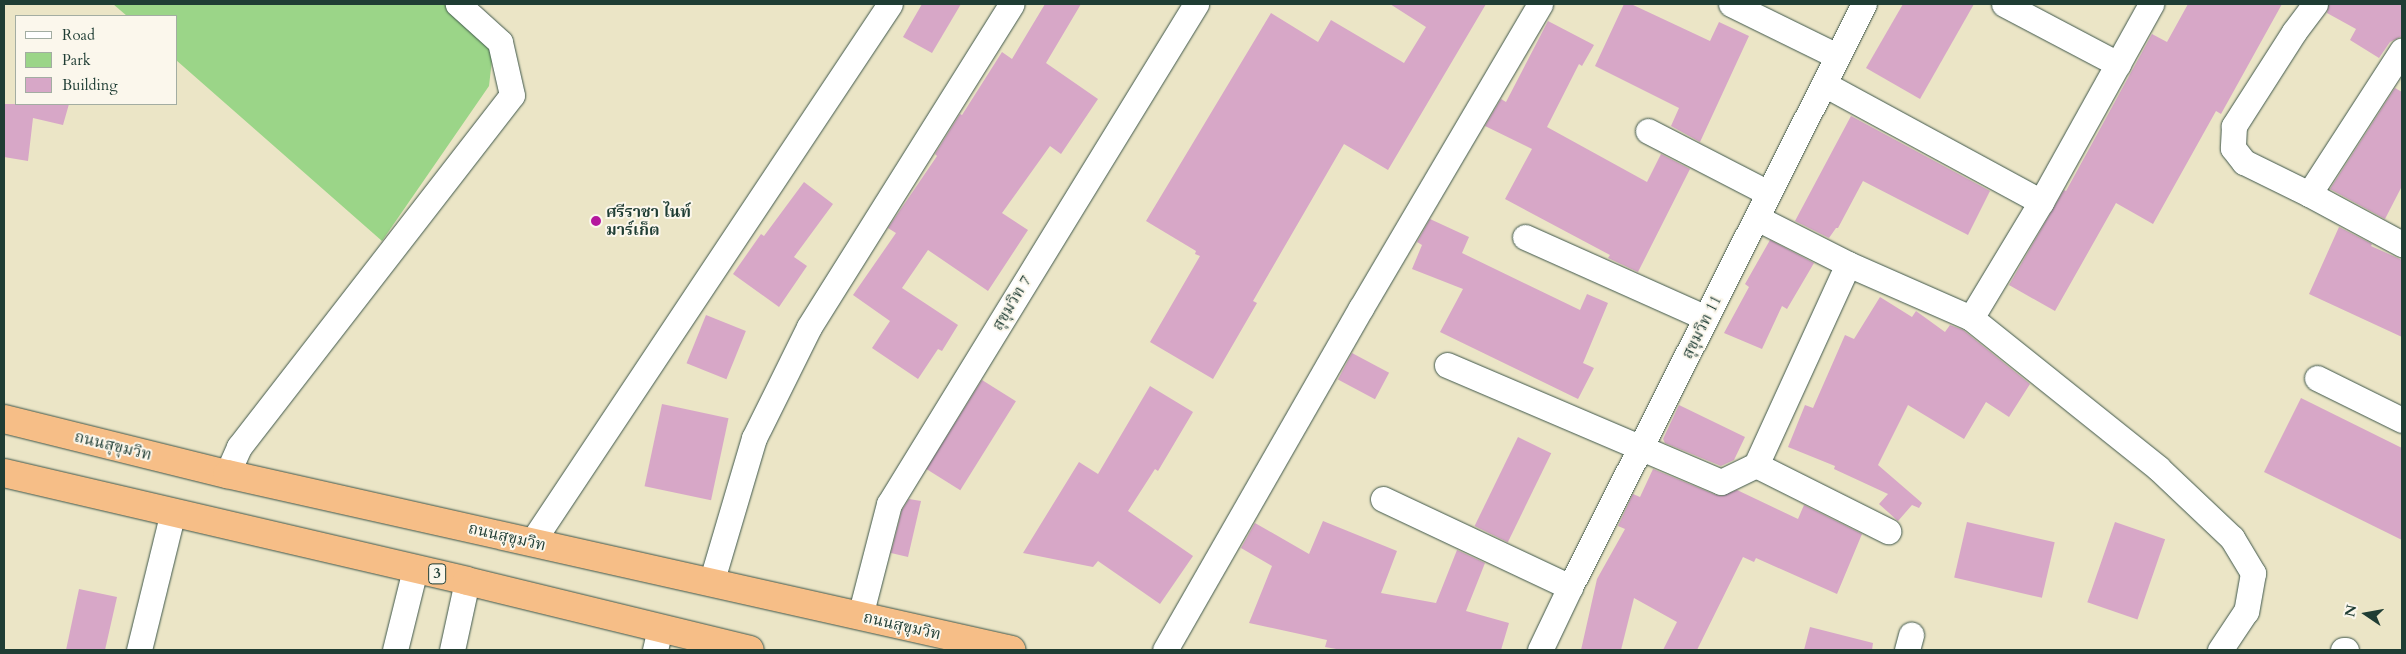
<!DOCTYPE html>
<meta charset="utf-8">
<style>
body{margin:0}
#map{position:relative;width:2406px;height:654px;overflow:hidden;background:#ebe5c6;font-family:Cardo,"Noto Serif Thai",serif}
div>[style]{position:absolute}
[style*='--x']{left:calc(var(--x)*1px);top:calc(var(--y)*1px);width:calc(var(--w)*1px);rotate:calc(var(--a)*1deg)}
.green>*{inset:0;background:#9bd588}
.building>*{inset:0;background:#d7a7c7;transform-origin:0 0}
.roads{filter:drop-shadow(0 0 1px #3e564a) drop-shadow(0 0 1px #3e564a)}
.minor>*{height:25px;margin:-12.5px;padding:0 12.5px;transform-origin:12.5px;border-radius:12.5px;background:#fff}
.highway>*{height:28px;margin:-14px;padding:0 14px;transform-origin:14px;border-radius:14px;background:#f6be87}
.dots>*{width:14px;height:14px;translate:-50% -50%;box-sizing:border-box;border:2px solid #fbf7ec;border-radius:50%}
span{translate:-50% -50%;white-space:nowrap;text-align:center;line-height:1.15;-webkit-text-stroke:4px #fbf7ec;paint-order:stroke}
.shield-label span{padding:1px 4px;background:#fbf7ec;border:1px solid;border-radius:4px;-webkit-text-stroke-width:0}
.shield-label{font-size:15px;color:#1f3d34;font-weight:700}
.poi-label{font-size:16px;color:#1f3d34;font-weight:700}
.left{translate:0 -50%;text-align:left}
.street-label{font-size:16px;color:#1f3d34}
.frame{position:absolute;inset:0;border:5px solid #1f3d34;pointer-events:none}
.legend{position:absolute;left:15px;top:15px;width:162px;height:90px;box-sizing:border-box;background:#fbf7ec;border:1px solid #a3ada2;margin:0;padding:6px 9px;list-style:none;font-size:15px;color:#1f3d34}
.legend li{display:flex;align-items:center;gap:10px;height:25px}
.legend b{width:25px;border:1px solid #a3ada2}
.north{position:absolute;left:2341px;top:589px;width:50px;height:50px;-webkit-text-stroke:4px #fbf7ec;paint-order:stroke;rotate:282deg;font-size:14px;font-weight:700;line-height:20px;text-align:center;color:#1f3d34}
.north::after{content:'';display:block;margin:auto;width:18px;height:22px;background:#1f3d34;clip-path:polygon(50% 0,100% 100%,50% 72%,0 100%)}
</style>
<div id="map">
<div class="green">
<i style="clip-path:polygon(113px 4px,449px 4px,493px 51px,489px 86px,382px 241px,176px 60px,176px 16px,127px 16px)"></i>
</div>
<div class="building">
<i style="clip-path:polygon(922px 4px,961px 4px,932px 53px,903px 37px)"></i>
<i style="clip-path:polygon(1045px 4px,1081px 4px,1046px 63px,1098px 99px,1061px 154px,1050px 146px,1002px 213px,1028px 230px,988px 291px,928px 250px,902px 288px,958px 325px,942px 351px,938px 349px,918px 379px,872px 348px,890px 321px,853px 295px,896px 233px,888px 228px,937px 156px,935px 154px,960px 114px,962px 115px,1002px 52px,1012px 59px)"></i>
<i style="clip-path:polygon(1390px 4px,1486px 4px,1388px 170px,1344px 144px,1253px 301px,1257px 303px,1213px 379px,1150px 342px,1200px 256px,1195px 254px,1196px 251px,1146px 221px,1271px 13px,1318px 42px,1331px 20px,1404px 63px,1426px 27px)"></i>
<i style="clip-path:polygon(1624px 4px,1631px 4px,1710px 41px,1719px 22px,1749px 36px,1700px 142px,1671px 126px,1679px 108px,1595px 66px)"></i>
<i style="clip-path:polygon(1903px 4px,1974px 4px,1920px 99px,1866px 68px)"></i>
<i style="clip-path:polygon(2188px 4px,2282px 4px,2221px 114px,2216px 111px,2153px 224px,2116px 203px,2055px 311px,2009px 285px,2064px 190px,2066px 191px,2152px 34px,2167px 42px)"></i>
<i style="clip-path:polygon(2329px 4px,2402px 4px,2402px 36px,2390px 42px,2379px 58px,2350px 40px,2356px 29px,2327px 13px)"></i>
<i style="clip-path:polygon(1548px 21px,1594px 45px,1582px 66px,1579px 64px,1547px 127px,1647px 182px,1661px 154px,1690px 169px,1638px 272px,1608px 258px,1610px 255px,1505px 199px,1532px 149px,1485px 126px,1501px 99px,1506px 102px)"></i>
<i style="clip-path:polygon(2395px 88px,2402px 92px,2402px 186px,2385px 219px,2330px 189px)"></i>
<i style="clip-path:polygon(4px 104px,69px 104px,63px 125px,33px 118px,28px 161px,4px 157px)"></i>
<i style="clip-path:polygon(1851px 116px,1990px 191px,1968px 235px,1863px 181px,1838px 228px,1836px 228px,1829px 238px,1795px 221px)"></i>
<i style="clip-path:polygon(804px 182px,833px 204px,794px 257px,807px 266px,779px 307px,733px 274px,761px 234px,764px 236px)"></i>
<i style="clip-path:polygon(1430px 219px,1469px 237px,1462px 253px,1580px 310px,1587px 294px,1608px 303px,1583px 363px,1594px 368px,1578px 399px,1440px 332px,1463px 289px,1412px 269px,1422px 245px,1417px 242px)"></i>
<i style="clip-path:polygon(2339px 227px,2372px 244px,2371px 246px,2402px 260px,2402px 337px,2309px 294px)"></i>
<i style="clip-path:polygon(1770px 240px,1814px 263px,1787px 309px,1782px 306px,1762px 349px,1724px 333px,1749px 287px,1745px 284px)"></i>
<i style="clip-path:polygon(1880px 297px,1912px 317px,1916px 311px,1945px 332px,1950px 325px,1963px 330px,2030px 384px,2009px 417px,1986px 402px,1964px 439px,1908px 405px,1878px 465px,1922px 503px,1919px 508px,1912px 505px,1898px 521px,1879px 504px,1888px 494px,1834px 469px,1835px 466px,1788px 447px,1805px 405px,1813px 408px,1845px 335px,1854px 339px)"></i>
<i style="left:706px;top:315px;width:43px;height:52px;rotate:22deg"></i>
<i style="left:1352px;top:353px;width:42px;height:30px;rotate:28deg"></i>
<i style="left:982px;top:380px;width:40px;height:105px;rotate:32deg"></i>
<i style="clip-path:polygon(1150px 386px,1193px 412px,1158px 471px,1155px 469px,1128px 511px,1193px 556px,1160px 604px,1098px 561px,1093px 567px,1023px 553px,1079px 462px,1098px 474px)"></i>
<i style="clip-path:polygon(2301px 398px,2402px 448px,2402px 540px,2264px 472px)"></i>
<i style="left:662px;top:404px;width:68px;height:84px;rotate:12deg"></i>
<i style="clip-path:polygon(1679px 405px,1745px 437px,1734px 460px,1721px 466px,1665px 443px,1663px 439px)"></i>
<i style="left:1518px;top:437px;width:37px;height:99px;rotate:26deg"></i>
<i style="clip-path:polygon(1653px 469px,1716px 495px,1722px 496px,1737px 490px,1798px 519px,1804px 505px,1862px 534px,1837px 594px,1756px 558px,1754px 562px,1743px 557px,1697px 650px,1663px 650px,1677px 622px,1634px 598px,1621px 650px,1581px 650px,1597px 579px,1625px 529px,1618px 526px,1633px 494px,1640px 497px)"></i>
<i style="clip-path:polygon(909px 499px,921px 501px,908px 557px,891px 553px,902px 510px)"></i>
<i style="clip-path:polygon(1323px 521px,1397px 551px,1381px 593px,1436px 603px,1457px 550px,1485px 563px,1466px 611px,1509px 623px,1501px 650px,1342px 650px,1325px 647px,1327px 640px,1249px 623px,1272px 566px,1241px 548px,1255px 523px,1309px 554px)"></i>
<i style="left:1967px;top:522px;width:90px;height:57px;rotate:13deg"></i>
<i style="left:2115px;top:522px;width:53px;height:85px;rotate:19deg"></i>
<i style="clip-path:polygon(79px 589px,117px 597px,105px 650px,66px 650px)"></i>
<i style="clip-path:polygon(1810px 627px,1873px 643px,1872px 650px,1804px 650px)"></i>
</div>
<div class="roads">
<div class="minor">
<i style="--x:1731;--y:4;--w:118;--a:26.1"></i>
<i style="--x:2004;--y:4;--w:129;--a:27.8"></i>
<i style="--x:2315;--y:4;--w:35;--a:127"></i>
<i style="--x:2294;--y:32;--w:112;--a:122.6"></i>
<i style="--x:2234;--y:126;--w:22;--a:93"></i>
<i style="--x:2233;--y:148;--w:18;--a:52"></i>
<i style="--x:2244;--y:162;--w:72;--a:26.2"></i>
<i style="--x:2309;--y:194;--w:106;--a:28.3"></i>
<i style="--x:1824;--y:84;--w:247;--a:28.5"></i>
<i style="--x:1648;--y:131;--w:135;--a:27.3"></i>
<i style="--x:2309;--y:194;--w:171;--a:-57.1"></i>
<i style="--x:1757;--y:218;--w:102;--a:26.8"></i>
<i style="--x:1848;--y:264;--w:134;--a:23.7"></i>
<i style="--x:1971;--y:318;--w:135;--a:-58.9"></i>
<i style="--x:2041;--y:202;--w:227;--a:-60.9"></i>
<i style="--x:1525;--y:237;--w:198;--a:24.1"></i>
<i style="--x:1971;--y:318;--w:240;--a:38.7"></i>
<i style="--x:2158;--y:468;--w:102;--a:43.4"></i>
<i style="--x:2232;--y:538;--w:41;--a:59"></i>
<i style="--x:2253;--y:573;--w:39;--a:100"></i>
<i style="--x:2246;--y:611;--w:47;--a:123.7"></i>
<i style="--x:1447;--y:365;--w:298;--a:23.1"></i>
<i style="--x:1721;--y:482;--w:39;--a:-26"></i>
<i style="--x:1756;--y:465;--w:221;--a:-65.4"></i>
<i style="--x:2317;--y:378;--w:95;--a:26.3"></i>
<i style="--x:1756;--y:465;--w:148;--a:26.6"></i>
<i style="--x:227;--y:474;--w:30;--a:-66"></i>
<i style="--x:239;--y:447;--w:445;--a:-52.2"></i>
<i style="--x:512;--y:95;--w:54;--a:-102.8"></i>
<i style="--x:500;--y:42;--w:57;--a:-137.9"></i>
<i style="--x:1383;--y:499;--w:207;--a:25.2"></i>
<i style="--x:532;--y:542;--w:646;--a:-56.36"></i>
<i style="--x:711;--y:583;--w:151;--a:-73.5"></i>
<i style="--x:754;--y:438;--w:124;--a:-63.6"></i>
<i style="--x:809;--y:327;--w:381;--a:-57.9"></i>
<i style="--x:860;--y:616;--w:116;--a:-75.5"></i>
<i style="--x:889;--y:504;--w:587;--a:-58.45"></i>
<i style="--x:139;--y:650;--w:142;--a:-76.2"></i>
<i style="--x:395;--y:650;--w:83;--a:-76.1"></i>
<i style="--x:452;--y:650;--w:71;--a:-77.7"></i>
<i style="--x:655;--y:650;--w:22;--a:-77"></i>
<i style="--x:1165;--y:650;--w:394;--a:-60.2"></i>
<i style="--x:1361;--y:308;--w:353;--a:-59.5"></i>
<i style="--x:1540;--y:650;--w:70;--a:-64.5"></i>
<i style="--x:1570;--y:587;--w:653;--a:-63.24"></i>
<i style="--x:1907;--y:650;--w:16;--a:-75"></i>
<i style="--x:2343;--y:650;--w:3;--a:0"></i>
</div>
<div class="highway">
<i style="--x:4;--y:419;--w:230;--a:13.9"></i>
<i style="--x:227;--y:474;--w:804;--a:12.64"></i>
<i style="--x:4;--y:473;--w:475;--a:13.1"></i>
<i style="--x:467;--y:581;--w:291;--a:13.7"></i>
</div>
</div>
<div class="dots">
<i style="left:596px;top:221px;background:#b5179e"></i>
</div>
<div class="shield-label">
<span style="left:437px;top:574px">3</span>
</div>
<div class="poi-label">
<span class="left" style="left:606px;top:221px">ศรีราชา ไนท์<br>มาร์เก็ต</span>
</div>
<div class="street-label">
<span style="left:1012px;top:303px;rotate:-59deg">สุขุมวิท 7</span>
<span style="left:1702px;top:327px;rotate:-63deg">สุขุมวิท 11</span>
<span style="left:113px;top:446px;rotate:14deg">ถนนสุขุมวิท</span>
<span style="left:507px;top:537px;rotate:13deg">ถนนสุขุมวิท</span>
<span style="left:902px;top:626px;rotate:13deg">ถนนสุขุมวิท</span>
</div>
<div class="frame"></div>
<ul class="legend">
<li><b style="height:6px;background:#fff"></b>Road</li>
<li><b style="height:14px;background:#9bd588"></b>Park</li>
<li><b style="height:14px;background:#d7a7c7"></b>Building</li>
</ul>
<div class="north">N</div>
</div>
